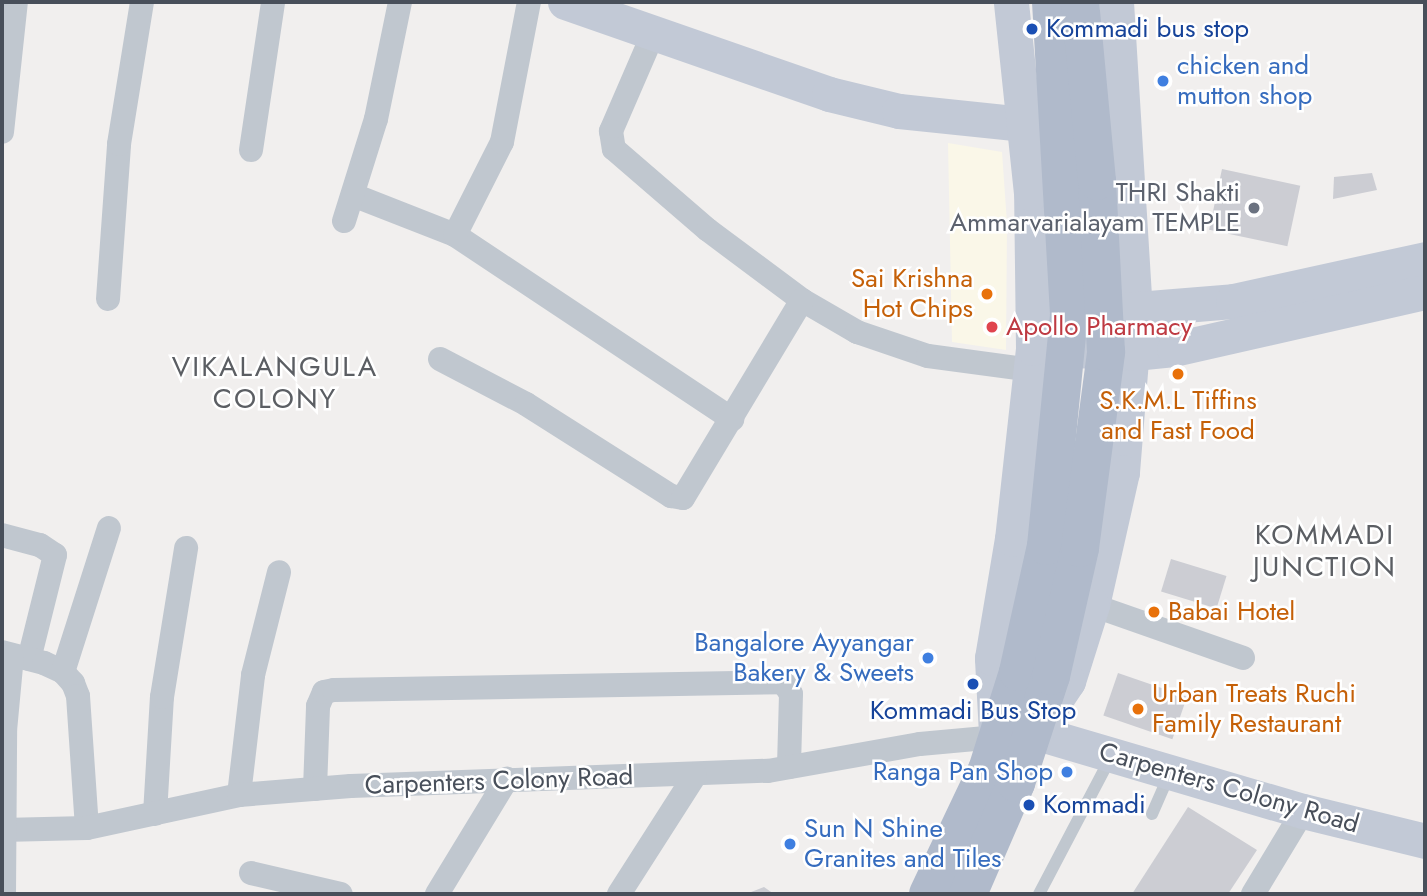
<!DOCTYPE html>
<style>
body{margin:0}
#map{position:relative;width:1427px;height:896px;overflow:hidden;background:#f1efee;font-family:Jost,sans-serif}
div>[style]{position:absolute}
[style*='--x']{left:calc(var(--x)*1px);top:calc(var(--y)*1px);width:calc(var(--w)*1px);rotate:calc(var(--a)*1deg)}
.commercial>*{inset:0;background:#faf7e8}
.building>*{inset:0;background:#cccdd3;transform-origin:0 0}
.lane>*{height:12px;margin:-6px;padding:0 6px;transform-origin:6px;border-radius:6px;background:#c0c7cf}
.street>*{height:24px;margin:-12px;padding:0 12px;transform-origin:12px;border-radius:12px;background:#c0c7cf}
.secondary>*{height:35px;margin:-17.5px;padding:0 17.5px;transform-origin:17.5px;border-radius:17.5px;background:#c2c9d6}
.primary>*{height:38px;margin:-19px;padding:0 19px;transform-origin:19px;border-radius:19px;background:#b0bacb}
.dots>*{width:19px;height:19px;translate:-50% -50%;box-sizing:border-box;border:4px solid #fff;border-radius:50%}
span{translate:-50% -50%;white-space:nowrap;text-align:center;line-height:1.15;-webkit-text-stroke:5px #fff;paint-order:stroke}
.transit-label{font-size:26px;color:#164399}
.left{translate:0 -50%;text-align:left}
.shop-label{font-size:26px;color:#366cbe}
.right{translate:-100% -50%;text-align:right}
.worship-label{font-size:26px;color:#5b616d}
.food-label{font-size:26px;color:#c56008}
.health-label{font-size:26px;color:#be3a42}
.street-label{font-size:26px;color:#484f5a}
.neighbourhood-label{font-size:28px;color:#5b5e63;letter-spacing:2px}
.frame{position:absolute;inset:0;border:4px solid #484f5a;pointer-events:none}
</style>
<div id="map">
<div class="commercial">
<i style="clip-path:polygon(948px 143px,1002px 152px,1007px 223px,1006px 350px,952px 342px)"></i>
</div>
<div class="building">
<i style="left:1222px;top:169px;width:80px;height:62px;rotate:12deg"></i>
<i style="clip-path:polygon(1372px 173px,1377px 190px,1333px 199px,1334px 177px)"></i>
<i style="left:1171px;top:559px;width:58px;height:34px;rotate:17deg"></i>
<i style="left:1118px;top:673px;width:73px;height:45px;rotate:19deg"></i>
<i style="clip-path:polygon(1188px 807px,1257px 850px,1228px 894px,1132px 894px)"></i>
<i style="clip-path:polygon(764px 887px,774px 894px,746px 894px)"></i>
</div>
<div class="lane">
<i style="--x:1152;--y:814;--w:43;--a:-66.4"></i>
<i style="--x:1039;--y:894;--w:153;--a:-62.3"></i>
</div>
<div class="street">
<i style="--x:653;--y:34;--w:106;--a:113.4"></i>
<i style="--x:611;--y:131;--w:18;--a:81"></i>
<i style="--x:614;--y:149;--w:124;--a:40.8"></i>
<i style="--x:708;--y:230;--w:117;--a:36.7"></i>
<i style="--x:802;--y:300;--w:64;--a:30.2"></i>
<i style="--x:857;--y:332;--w:75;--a:18.7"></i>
<i style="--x:928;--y:356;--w:105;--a:7.7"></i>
<i style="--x:2;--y:132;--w:131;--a:-83.9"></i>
<i style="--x:251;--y:150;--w:150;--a:-81.5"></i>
<i style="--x:353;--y:195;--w:110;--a:21.4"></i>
<i style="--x:455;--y:235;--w:333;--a:33.6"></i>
<i style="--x:344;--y:221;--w:107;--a:-72.6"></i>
<i style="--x:376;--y:119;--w:119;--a:-78.4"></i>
<i style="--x:455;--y:235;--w:104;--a:-63.2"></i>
<i style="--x:502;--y:142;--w:143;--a:-79.1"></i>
<i style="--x:108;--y:299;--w:155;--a:-85.9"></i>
<i style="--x:119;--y:144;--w:144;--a:-80.8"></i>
<i style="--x:440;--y:359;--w:97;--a:27.6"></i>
<i style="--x:526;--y:404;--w:172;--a:32.4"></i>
<i style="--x:671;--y:496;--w:12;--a:9"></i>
<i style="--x:683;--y:498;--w:231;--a:-59"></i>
<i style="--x:2;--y:535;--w:39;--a:15"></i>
<i style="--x:40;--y:545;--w:18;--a:34"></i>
<i style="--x:55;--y:555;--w:107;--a:104"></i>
<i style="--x:1092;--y:605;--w:160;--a:19.3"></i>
<i style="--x:2;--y:652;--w:43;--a:14.7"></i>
<i style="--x:44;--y:663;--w:21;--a:25"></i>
<i style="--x:63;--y:672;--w:15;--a:48"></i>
<i style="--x:73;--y:683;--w:14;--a:69"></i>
<i style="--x:78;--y:696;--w:132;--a:86.1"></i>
<i style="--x:63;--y:672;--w:151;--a:-72.3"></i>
<i style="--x:315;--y:789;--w:83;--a:-87.9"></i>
<i style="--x:318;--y:706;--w:15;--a:-67"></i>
<i style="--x:324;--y:692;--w:10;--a:-11"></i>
<i style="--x:334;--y:690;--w:449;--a:-1"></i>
<i style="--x:783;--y:682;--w:14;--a:56"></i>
<i style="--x:791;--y:694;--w:73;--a:91.6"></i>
<i style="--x:239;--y:795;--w:121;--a:-83.3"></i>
<i style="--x:253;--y:675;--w:106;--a:-75.8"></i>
<i style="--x:155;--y:814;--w:117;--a:-86.6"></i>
<i style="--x:162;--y:697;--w:151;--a:-80.8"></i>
<i style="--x:2;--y:830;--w:85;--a:-1.3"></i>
<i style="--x:87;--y:828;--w:156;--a:-12.2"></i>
<i style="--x:239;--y:795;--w:112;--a:-4.6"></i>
<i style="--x:351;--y:786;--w:417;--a:-2.1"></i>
<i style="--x:768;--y:771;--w:154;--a:-10.1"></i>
<i style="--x:920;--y:744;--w:77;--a:-5.2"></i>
<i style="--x:251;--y:873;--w:92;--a:13.1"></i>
<i style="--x:4;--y:894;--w:163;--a:-89.6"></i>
<i style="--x:5;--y:731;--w:76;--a:-84.7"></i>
<i style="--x:437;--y:894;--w:135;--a:-58.7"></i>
<i style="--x:619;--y:894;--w:141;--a:-57.4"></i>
<i style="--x:1253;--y:894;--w:97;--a:-58.9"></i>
</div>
<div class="secondary">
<i style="--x:565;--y:2;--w:280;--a:19.2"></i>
<i style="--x:829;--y:94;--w:72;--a:13.7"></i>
<i style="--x:899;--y:111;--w:125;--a:6"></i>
<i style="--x:1116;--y:2;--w:309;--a:86.5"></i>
<i style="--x:1135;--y:310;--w:163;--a:94.6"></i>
<i style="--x:1122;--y:472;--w:136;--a:102.7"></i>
<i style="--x:1092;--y:605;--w:80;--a:107.5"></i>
<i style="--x:1068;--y:681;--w:61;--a:123.7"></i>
<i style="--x:1034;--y:732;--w:280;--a:16.4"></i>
<i style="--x:1303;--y:811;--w:126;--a:13.8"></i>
<i style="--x:1112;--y:311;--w:121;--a:-4.7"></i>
<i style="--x:1233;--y:301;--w:197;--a:-12.3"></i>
<i style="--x:1036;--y:348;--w:98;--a:2.9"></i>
<i style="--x:1134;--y:353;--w:40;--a:-5.7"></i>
<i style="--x:1174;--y:349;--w:257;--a:-12.8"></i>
<i style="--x:996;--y:733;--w:75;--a:-93.1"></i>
<i style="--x:992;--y:658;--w:121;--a:-80.5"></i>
<i style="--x:1012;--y:539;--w:192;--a:-83.7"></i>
<i style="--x:1033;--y:348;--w:155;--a:-90.7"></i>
<i style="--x:1031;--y:193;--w:192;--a:-96"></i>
</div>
<div class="primary">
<i style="--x:928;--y:894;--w:137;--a:-64.6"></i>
<i style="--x:987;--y:770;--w:103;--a:-72.4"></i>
<i style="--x:1018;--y:672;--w:129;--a:-77.5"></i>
<i style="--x:1046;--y:546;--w:233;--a:-84.3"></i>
<i style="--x:1069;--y:314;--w:313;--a:-93.3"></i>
<i style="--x:968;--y:894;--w:121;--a:-66.6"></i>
<i style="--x:1016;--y:783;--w:113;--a:-71.9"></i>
<i style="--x:1051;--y:676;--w:131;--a:-77.2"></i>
<i style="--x:1080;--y:548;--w:198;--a:-82.4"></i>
<i style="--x:1106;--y:352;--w:171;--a:-93"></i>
<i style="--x:1097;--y:181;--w:180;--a:-95.4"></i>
</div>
<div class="dots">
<i style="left:1032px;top:29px;background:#1a4fb4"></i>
<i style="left:1163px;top:81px;background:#3f7fe0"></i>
<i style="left:1254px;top:208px;background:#6b7280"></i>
<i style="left:987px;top:294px;background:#e8710a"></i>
<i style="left:992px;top:327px;background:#e0444e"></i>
<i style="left:1178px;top:374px;background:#e8710a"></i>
<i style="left:1154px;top:612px;background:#e8710a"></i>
<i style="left:928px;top:658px;background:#3f7fe0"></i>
<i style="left:973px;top:684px;background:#1a4fb4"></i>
<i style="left:1138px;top:709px;background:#e8710a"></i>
<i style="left:1067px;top:772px;background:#3f7fe0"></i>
<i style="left:1029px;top:805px;background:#1a4fb4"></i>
<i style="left:790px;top:844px;background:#3f7fe0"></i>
</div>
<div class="transit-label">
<span class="left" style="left:1046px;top:29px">Kommadi bus stop</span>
<span style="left:973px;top:711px">Kommadi Bus Stop</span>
<span class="left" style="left:1043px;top:805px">Kommadi</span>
</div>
<div class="shop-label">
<span class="left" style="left:1177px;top:81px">chicken and<br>mutton shop</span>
<span class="right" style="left:914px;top:658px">Bangalore Ayyangar<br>Bakery &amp; Sweets</span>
<span class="right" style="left:1053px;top:772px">Ranga Pan Shop</span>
<span class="left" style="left:804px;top:844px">Sun N Shine<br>Granites and Tiles</span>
</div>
<div class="worship-label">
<span class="right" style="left:1240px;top:208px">THRI Shakti<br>Ammarvarialayam TEMPLE</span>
</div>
<div class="food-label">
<span class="right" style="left:973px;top:294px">Sai Krishna<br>Hot Chips</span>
<span style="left:1178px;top:416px">S.K.M.L Tiffins<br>and Fast Food</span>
<span class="left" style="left:1168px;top:612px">Babai Hotel</span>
<span class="left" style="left:1152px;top:709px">Urban Treats Ruchi<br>Family Restaurant</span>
</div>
<div class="health-label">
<span class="left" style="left:1006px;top:327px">Apollo Pharmacy</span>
</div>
<div class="street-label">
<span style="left:499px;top:781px;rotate:-2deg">Carpenters Colony Road</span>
<span style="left:1229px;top:788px;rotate:16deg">Carpenters Colony Road</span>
</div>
<div class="neighbourhood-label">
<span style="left:275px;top:383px">VIKALANGULA<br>COLONY</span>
<span style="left:1325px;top:551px">KOMMADI<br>JUNCTION</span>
</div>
<div class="frame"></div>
</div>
